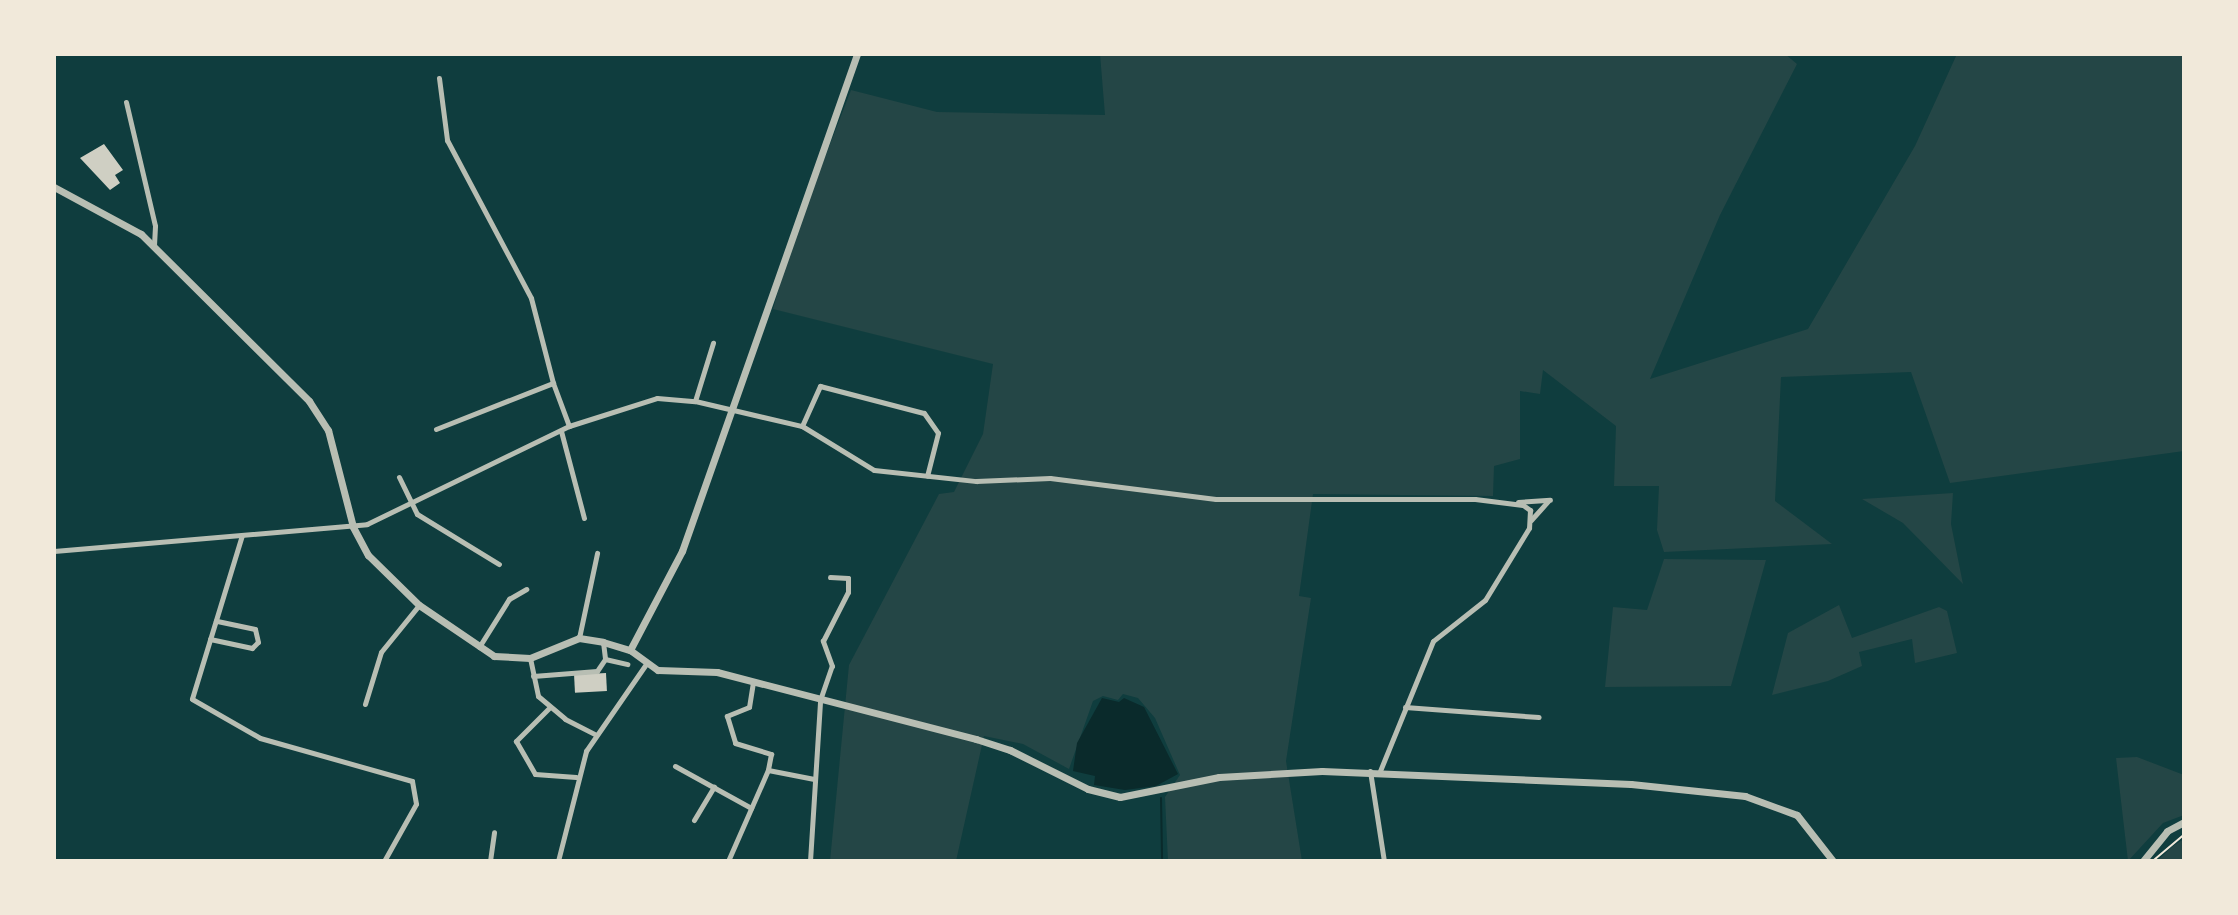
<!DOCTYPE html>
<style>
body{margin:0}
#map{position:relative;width:2238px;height:915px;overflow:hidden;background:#0f3d3e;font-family:"Fira Sans Condensed",sans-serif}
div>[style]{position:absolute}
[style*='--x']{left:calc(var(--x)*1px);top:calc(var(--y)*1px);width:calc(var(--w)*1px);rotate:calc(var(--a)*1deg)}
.green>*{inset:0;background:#244646}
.water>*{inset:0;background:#0a2a2b}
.stream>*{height:2px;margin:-1px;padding:0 1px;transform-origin:1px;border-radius:1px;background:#0a2a2b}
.building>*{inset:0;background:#cfcfc3;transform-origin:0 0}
.path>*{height:1.5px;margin:-0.75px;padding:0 0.75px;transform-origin:0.75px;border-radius:0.75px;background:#f1e9da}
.minor>*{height:5px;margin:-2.5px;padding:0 2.5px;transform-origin:2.5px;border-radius:2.5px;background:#b8beb3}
.tertiary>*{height:7px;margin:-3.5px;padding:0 3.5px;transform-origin:3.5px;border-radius:3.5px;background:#b8beb3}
span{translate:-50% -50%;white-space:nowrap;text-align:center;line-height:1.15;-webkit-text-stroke:6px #f1e9da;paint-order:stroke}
.frame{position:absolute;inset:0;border:56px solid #f1e9da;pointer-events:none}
</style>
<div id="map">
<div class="green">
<i style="clip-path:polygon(1100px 54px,1785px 54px,1797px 64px,1720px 215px,1650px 379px,1808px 329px,1915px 146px,1957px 54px,2184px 54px,2184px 451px,1950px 483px,1911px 372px,1781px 377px,1775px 501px,1832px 544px,1664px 552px,1657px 530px,1659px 486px,1614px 486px,1616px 426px,1543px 370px,1540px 394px,1520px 391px,1520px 459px,1494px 466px,1493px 496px,1313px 494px,1299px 596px,1311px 598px,1286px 761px,1302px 861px,1168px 861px,1165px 797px,1180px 775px,1155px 718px,1138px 698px,1123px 694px,1118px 700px,1103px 696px,1093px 701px,1069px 769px,1023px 744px,984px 736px,956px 861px,830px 861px,849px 665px,939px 494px,954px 492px,983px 434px,993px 364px,773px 309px,791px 245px,851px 90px,937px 112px,1105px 115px)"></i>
<i style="clip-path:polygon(1953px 493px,1951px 524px,1963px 584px,1903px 523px,1862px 499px)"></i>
<i style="clip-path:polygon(1664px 559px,1766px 560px,1731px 686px,1605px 687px,1613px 607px,1647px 610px)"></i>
<i style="clip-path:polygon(1839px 605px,1852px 638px,1939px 607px,1947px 611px,1957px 653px,1915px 663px,1912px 639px,1859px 652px,1862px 666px,1828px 681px,1772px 695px,1788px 633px)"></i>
<i style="clip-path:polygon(2137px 757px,2184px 775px,2184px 815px,2163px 823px,2128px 861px,2116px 758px)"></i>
<i style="clip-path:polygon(2184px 839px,2184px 861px,2157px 861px,2173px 846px)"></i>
</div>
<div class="water">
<i style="clip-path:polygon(1102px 698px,1119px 702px,1124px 698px,1144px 707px,1178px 774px,1156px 786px,1125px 790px,1094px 785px,1095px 776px,1073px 771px,1077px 743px)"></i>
</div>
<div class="stream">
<i style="--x:1161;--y:798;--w:60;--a:89"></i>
</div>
<div class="building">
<i style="clip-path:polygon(104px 144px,123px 170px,115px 175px,120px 183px,110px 190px,80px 158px)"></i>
<i style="left:606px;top:673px;width:18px;height:32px;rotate:87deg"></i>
</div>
<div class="path">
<i style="--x:2154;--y:860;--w:39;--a:-40"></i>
</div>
<div class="minor">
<i style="--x:439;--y:78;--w:63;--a:82.6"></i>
<i style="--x:447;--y:140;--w:179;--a:62"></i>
<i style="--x:531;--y:298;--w:88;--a:75.5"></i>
<i style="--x:126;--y:102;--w:127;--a:76.8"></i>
<i style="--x:155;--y:226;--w:20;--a:93"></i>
<i style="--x:695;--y:401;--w:61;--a:-72.8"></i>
<i style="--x:802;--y:426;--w:44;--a:-65.8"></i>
<i style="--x:820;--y:386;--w:107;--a:14.6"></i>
<i style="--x:924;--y:413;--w:24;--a:55"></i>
<i style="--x:938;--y:433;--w:44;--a:104.3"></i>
<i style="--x:436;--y:429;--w:126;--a:-21.5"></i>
<i style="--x:553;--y:383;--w:46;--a:69.6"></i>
<i style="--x:561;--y:431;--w:90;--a:75.2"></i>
<i style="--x:399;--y:477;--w:41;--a:64.1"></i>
<i style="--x:417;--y:514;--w:96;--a:31.4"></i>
<i style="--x:1518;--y:502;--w:32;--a:-4"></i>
<i style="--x:1531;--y:520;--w:25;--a:-48"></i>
<i style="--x:242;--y:535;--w:171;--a:107"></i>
<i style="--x:192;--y:699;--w:78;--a:29.8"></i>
<i style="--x:260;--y:738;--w:158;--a:15.8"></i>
<i style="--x:412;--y:781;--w:23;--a:80"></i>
<i style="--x:416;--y:804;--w:65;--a:119.3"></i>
<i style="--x:54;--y:551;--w:314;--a:-4.9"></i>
<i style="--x:367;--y:524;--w:225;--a:-25.9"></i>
<i style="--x:569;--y:426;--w:92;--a:-17.7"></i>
<i style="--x:657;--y:398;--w:38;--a:5"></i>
<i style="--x:695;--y:401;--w:110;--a:13.2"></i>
<i style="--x:802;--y:426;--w:84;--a:31.4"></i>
<i style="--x:874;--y:470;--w:103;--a:6.2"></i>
<i style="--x:976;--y:481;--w:74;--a:-2.3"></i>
<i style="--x:1050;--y:478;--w:167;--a:7.2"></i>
<i style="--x:1216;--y:499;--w:259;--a:0"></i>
<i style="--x:1475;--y:499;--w:48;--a:7.1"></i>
<i style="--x:1523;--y:505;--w:9;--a:36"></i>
<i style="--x:1530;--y:510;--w:18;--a:93"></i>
<i style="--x:1529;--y:528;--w:84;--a:121.4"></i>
<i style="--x:1485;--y:600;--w:66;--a:141.7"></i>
<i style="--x:1433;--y:641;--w:140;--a:112.2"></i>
<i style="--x:579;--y:638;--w:87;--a:-78"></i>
<i style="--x:210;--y:639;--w:43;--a:12.1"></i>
<i style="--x:252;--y:648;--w:8;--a:-45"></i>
<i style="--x:258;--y:642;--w:13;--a:-103"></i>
<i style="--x:255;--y:629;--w:40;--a:-168"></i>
<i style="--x:603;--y:642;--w:17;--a:83"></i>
<i style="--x:605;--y:659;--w:23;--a:13"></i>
<i style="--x:479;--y:647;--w:57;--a:-58"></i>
<i style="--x:509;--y:599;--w:20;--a:-30"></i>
<i style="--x:530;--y:658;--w:39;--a:78"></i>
<i style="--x:538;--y:696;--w:35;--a:40"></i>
<i style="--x:565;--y:719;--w:35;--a:27"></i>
<i style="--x:533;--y:676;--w:64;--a:-4.5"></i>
<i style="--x:597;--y:671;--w:14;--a:-56"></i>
<i style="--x:753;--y:682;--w:25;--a:99"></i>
<i style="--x:749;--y:707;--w:24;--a:158"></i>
<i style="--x:727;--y:716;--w:28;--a:73"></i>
<i style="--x:735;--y:743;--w:38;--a:17"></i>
<i style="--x:771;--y:754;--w:16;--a:101"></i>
<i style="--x:365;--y:704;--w:54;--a:-72.9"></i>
<i style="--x:381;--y:652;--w:60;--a:-51"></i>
<i style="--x:1405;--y:707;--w:134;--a:4.3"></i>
<i style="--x:549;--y:708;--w:47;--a:135"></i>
<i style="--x:516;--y:741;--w:38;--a:60"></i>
<i style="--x:535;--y:774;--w:41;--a:4.2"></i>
<i style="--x:675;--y:766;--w:87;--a:28.9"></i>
<i style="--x:1370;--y:771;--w:91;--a:81.2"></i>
<i style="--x:694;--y:820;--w:39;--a:-59"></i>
<i style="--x:490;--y:861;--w:29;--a:-82"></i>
<i style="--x:558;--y:861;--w:114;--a:-75.7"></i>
<i style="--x:586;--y:751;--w:106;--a:-55.4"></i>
<i style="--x:728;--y:861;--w:99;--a:-66.3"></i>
<i style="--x:768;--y:770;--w:47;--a:11.1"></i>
<i style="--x:810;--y:861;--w:161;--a:-86.4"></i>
<i style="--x:820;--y:700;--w:36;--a:-71"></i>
<i style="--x:832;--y:666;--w:27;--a:-110"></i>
<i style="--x:823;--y:641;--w:55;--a:-63"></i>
<i style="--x:848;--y:592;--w:14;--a:-90"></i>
<i style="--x:848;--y:578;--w:18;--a:-177"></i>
</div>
<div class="tertiary">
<i style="--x:54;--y:187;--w:99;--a:28.4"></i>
<i style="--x:141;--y:234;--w:237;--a:44.8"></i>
<i style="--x:309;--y:401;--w:35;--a:57"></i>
<i style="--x:328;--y:430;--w:100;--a:75.5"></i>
<i style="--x:353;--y:527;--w:32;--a:62"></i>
<i style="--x:368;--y:555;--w:71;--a:44.4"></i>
<i style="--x:419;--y:605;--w:91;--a:34.2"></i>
<i style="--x:494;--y:656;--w:36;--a:3"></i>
<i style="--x:530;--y:658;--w:53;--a:-22.2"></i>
<i style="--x:579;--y:638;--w:24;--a:9"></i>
<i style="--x:603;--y:642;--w:28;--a:17"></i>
<i style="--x:630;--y:650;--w:34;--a:36"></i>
<i style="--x:658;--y:670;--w:59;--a:1.9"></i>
<i style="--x:717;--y:672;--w:268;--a:14.5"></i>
<i style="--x:976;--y:739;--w:36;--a:18"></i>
<i style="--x:1010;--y:750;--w:87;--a:26.6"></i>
<i style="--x:1088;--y:789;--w:33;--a:14"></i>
<i style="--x:1120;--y:797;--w:101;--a:-11.4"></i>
<i style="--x:1219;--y:777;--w:103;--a:-3.3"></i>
<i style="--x:1322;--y:771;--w:309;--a:2.4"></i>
<i style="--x:1631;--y:784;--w:115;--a:6"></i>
<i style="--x:1745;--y:796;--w:55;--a:20.1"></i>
<i style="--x:1797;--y:815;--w:58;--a:52"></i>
<i style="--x:630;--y:650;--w:112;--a:-62.3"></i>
<i style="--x:682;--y:551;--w:527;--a:-70.6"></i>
<i style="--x:2143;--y:861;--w:38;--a:-51"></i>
<i style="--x:2167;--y:831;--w:19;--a:-28"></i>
</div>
<div class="frame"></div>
</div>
